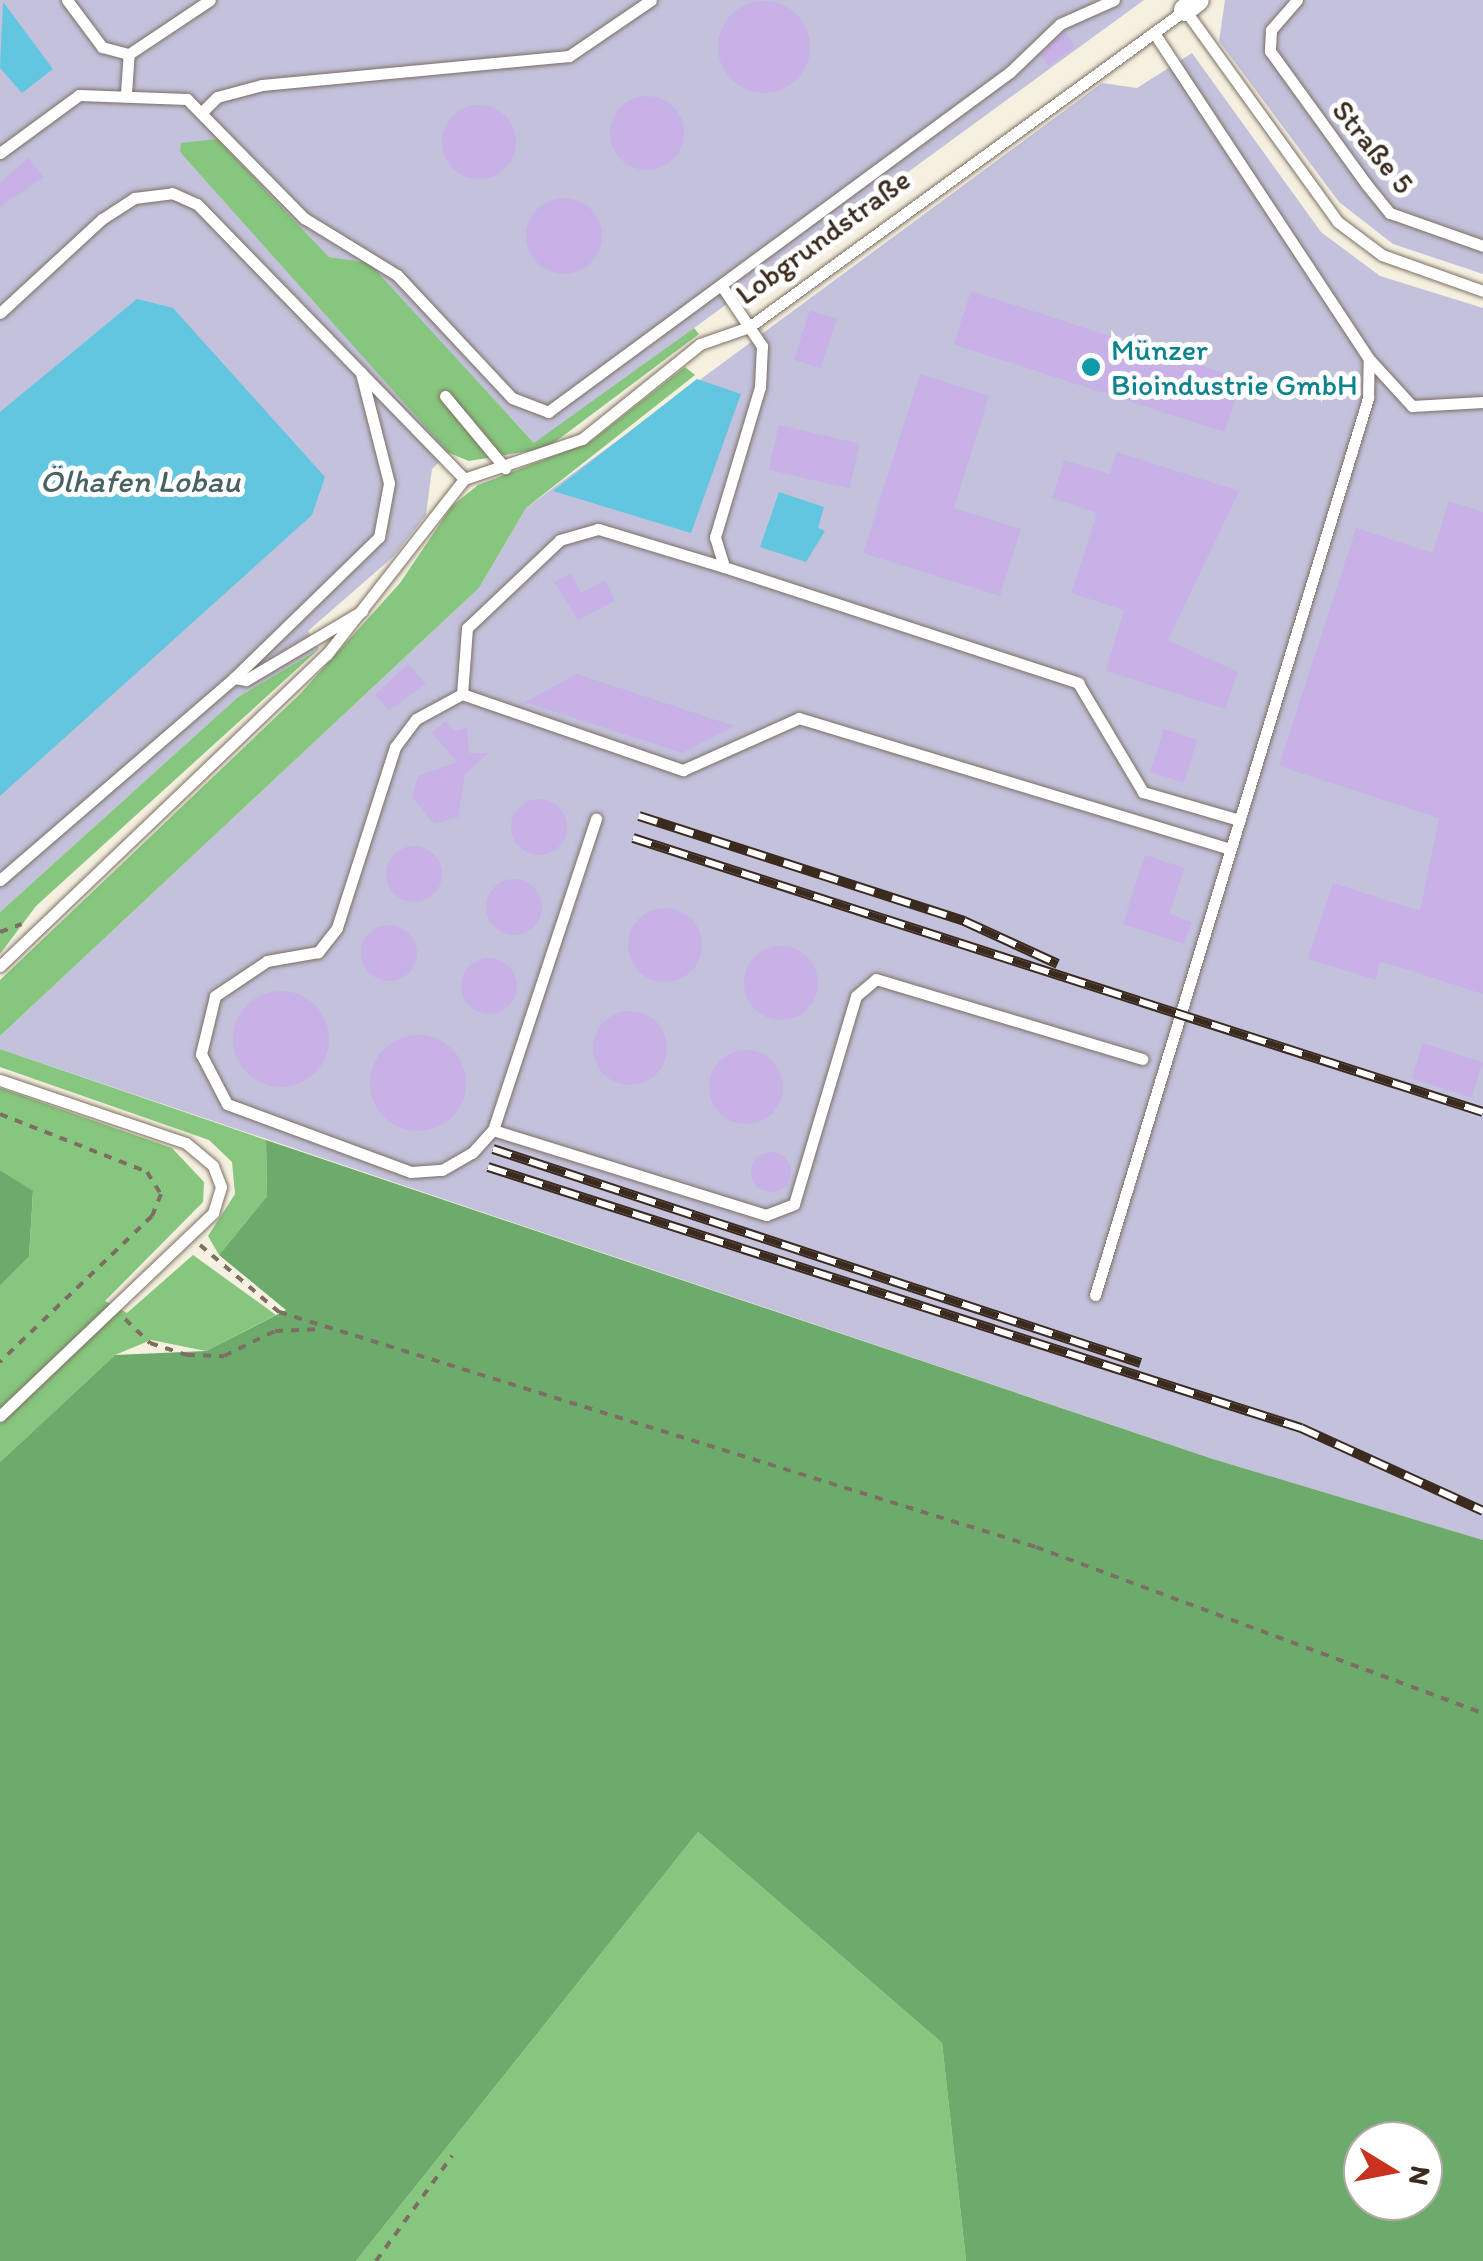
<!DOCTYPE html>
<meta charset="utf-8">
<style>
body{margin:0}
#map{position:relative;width:1483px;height:2261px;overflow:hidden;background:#f5f0e0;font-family:Itim,sans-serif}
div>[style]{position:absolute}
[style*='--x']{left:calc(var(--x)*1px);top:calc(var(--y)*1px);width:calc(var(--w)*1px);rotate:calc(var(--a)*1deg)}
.industrial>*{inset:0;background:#c3c1db}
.green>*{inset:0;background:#87c67e}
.forest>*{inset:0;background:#6dab6d}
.water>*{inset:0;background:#63c6e0}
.building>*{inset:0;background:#c7b1e7;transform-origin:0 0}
.round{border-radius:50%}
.path>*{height:4px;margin-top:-2px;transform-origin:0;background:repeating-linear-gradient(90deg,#7c6f62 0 8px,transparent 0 16px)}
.roads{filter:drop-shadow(0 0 2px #7c6f62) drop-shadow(0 0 2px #7c6f62)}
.service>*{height:11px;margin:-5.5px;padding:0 5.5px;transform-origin:5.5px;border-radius:5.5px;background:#fff}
.minor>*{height:22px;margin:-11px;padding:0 11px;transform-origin:11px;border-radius:11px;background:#fff}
.rail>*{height:10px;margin-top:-5px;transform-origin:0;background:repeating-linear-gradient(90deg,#fff 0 19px,#3b2a1e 0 38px);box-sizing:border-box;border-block:2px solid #3b2a1e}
.dots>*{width:28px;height:28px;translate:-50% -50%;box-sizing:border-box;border:5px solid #fff;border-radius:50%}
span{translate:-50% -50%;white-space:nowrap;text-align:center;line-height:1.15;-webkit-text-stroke:10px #fff;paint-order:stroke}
.street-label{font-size:30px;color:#3b2a1e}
.culture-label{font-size:30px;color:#0d838f}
.left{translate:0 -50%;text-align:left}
.water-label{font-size:32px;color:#496162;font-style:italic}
.north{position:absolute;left:1343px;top:2121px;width:100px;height:100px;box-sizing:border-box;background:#fff;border:2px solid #b1aaa5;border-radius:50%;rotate:100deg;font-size:28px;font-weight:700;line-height:40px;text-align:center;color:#3b2a1e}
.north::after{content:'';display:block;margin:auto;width:35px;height:45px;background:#c8321e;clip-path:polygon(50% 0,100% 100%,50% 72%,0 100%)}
</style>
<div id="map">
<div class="industrial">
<i style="clip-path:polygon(0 0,1144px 0,535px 444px,369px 264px,329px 257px,217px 139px,180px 152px,454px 448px,432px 469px,426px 515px,394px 556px,308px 631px,319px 649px,238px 697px,0 912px)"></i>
<i style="clip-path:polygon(1225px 0,1483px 0,1483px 274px,1393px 244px,1339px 202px,1219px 41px)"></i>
<i style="clip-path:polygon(1192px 53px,1321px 232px,1380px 276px,1483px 308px,1483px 1540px,1213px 1459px,0 1049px,0 1036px,479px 588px,526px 508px,1102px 83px,1137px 88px)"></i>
</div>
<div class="green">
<i style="clip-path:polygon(217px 139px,329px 257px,369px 263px,534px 443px,694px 328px,699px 334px,547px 448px,469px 461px,449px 453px,180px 152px,181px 143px)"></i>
<i style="clip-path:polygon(685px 367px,695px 375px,526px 508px,479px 588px,0 1036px,0 980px,300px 694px,400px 583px,452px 506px,478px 485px,590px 442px)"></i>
<i style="clip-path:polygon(319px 649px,36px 906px,0 954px,0 912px,238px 697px)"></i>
<i style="clip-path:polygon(0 1049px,266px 1140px,267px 1196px,219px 1255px,208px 1236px,235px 1194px,232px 1162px,209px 1140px,0 1067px)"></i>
<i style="clip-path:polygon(0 1088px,172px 1148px,204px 1182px,203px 1202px,105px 1301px,127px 1313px,193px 1255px,276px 1315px,206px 1351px,151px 1340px,115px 1355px,0 1462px,0 1286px,29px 1257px,33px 1192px,0 1170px)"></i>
<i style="clip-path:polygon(698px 1832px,942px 2043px,966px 2261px,356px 2261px)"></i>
</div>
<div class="forest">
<i style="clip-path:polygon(evenodd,266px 1140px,1213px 1459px,1483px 1540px,1483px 2261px,966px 2261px,942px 2043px,698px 1832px,356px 2261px,0 2261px,0 1462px,115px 1355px,206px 1351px,286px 1310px,219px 1255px,267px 1196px,266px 1140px,1423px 2141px,1423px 2201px,1363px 2201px,1363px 2141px,1423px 2141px)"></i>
<i style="clip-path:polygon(0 1170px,33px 1191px,29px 1257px,0 1286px)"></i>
</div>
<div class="water">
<i style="clip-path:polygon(3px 2px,53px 69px,22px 93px,0 68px)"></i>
<i style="clip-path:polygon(137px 299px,173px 308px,325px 477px,312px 515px,0 796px,0 412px)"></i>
<i style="clip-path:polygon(697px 379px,741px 394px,691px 533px,553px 491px)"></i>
<i style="clip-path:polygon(779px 492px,824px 507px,818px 528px,825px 531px,806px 562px,760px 547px)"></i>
</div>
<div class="building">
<i class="round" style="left:718px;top:1px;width:92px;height:92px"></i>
<i style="clip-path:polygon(1065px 32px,1075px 47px,1049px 66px,1041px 55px)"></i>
<i class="round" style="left:610px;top:96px;width:74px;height:74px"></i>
<i class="round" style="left:442px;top:105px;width:74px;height:74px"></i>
<i style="clip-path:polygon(28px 158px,44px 177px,0 207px,0 183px)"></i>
<i class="round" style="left:526px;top:198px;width:76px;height:76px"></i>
<i style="left:971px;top:291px;width:285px;height:56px;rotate:18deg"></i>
<i style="left:810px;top:310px;width:28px;height:52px;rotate:18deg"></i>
<i style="clip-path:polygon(920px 374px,989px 396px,954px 508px,1021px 529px,1000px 596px,863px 553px)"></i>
<i style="left:779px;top:425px;width:83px;height:46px;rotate:13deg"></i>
<i style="clip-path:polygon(1117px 452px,1239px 491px,1168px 640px,1238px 672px,1225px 709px,1106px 671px,1124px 610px,1071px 593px,1097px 513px,1052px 498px,1064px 460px,1110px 474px)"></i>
<i style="clip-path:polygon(1449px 501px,1483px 512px,1483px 994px,1380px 961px,1376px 980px,1308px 959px,1333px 883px,1420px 911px,1439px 818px,1279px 766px,1356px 528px,1433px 553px)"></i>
<i style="clip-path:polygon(571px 573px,581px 593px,605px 580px,615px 601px,578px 620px,554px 582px)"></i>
<i style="clip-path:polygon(408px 664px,426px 684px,389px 710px,375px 695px)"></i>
<i style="clip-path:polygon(577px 674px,734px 726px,682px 753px,525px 702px)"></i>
<i style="clip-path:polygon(445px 721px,455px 731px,467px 727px,469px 753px,488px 753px,465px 774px,458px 817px,434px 824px,412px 797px,418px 776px,457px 762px,432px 733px)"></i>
<i style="left:1164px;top:729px;width:35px;height:45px;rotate:18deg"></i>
<i class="round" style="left:511px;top:799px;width:56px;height:56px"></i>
<i class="round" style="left:386px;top:846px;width:56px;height:56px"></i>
<i style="clip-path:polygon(1145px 855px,1184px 868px,1169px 914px,1192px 922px,1184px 944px,1123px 924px)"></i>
<i class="round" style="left:486px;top:879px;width:56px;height:56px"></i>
<i class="round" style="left:628px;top:908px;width:74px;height:74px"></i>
<i class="round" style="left:361px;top:925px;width:56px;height:56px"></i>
<i class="round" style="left:744px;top:946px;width:74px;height:74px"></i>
<i class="round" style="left:461px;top:958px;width:56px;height:56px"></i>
<i class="round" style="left:233px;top:991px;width:96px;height:96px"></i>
<i class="round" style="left:593px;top:1011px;width:74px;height:74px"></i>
<i class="round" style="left:370px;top:1035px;width:96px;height:96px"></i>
<i style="left:1423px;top:1043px;width:63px;height:37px;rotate:18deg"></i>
<i class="round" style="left:709px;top:1050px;width:74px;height:74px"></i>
<i class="round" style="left:751px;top:1152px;width:40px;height:40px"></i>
</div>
<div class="path">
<i style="--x:0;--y:932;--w:23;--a:-20"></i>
<i style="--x:0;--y:1114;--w:158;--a:21.5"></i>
<i style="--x:147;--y:1172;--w:26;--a:58"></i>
<i style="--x:161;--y:1194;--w:24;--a:112"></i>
<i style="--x:152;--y:1216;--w:211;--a:136.2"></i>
<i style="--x:200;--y:1245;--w:104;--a:40.3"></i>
<i style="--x:279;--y:1312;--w:793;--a:17.25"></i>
<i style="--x:1036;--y:1547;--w:477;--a:20.4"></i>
<i style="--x:125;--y:1319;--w:35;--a:44"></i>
<i style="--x:150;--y:1343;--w:39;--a:18"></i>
<i style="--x:187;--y:1355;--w:37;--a:2"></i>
<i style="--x:224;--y:1356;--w:57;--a:-26.1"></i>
<i style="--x:275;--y:1331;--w:48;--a:-2.4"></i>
<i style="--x:376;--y:2261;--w:130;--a:-54.1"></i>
</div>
<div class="roads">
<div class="service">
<i style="--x:67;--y:0;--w:59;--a:53.3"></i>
<i style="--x:102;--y:47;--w:28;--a:15"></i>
<i style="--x:129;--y:54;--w:97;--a:-33.7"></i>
<i style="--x:1297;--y:0;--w:40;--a:131"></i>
<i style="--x:1271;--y:30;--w:21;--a:93"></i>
<i style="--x:1270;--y:51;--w:165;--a:54.1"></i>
<i style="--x:1367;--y:185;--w:36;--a:51"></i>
<i style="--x:1390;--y:213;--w:99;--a:19.5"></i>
<i style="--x:126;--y:93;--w:39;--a:-86"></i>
<i style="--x:201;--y:113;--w:23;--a:-45"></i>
<i style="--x:217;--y:97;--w:47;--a:-14.9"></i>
<i style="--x:262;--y:85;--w:308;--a:-5.4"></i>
<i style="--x:569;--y:56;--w:99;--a:-34.3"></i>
<i style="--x:0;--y:153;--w:98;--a:-36.3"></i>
<i style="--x:79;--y:95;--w:108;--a:2.1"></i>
<i style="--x:187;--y:99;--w:167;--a:45.5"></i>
<i style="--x:304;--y:218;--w:109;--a:31.5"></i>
<i style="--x:397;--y:275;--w:168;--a:46.9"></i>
<i style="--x:512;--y:398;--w:39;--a:21"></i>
<i style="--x:548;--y:412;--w:574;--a:-36.35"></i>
<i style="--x:1010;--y:72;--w:69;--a:-43.8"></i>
<i style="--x:1060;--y:24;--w:59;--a:-24"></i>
<i style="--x:723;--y:288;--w:70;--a:56.1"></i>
<i style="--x:762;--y:346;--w:41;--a:92.8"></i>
<i style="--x:760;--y:387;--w:157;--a:106.7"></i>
<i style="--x:715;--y:537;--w:31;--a:73"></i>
<i style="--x:724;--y:567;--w:373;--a:18.1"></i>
<i style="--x:1078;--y:683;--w:127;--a:59.2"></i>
<i style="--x:1143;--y:792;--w:97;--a:16.2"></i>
<i style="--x:0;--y:313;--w:139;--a:-42.7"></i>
<i style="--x:102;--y:219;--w:38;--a:-33"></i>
<i style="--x:134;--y:198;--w:38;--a:-7"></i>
<i style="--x:172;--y:193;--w:27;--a:24"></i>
<i style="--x:197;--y:204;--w:383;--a:45.8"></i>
<i style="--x:1369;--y:359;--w:64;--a:47.5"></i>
<i style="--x:1412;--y:406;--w:71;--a:-3.2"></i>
<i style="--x:445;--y:396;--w:94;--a:50.2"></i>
<i style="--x:464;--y:479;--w:125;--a:-18.7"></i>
<i style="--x:582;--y:439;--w:151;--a:-38.8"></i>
<i style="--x:700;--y:344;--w:52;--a:-19.1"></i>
<i style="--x:749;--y:327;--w:539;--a:-36.02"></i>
<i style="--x:1185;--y:10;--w:261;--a:54.2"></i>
<i style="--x:1338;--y:222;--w:55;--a:36.9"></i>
<i style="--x:1382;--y:255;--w:107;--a:19.6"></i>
<i style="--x:724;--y:567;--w:132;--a:-163.2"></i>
<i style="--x:598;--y:529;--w:40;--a:164"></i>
<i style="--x:560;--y:540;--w:128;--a:136.6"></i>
<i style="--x:467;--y:628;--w:66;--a:94.3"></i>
<i style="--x:462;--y:694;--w:234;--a:19"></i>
<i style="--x:683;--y:770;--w:127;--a:-24.1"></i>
<i style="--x:799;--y:718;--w:447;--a:16.9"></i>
<i style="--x:234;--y:678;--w:202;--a:-44.2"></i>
<i style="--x:379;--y:537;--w:55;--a:-79.5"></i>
<i style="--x:389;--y:483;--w:114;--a:-104.3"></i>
<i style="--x:462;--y:694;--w:52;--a:151.5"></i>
<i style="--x:416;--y:719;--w:35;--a:127"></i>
<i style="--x:395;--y:747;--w:190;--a:107.8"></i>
<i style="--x:337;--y:928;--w:31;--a:128"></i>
<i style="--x:318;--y:952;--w:52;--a:170"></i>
<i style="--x:267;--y:961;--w:63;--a:146.1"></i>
<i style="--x:215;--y:996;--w:60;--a:103.6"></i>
<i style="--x:201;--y:1054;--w:56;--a:62.5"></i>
<i style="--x:227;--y:1104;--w:196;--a:20.3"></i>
<i style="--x:411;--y:1172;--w:31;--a:-4"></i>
<i style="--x:442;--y:1170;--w:34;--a:-30"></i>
<i style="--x:472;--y:1153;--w:31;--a:-48"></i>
<i style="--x:493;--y:1130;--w:328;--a:-71.7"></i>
<i style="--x:0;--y:880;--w:309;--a:-40.8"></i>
<i style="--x:234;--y:678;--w:12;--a:9"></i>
<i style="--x:246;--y:680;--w:135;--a:-30.7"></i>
<i style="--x:0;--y:966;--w:452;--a:-43.7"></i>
<i style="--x:327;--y:654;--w:222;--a:-51.9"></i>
<i style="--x:0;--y:1080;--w:196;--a:18.7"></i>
<i style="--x:186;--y:1143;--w:35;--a:40"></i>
<i style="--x:213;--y:1166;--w:22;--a:69"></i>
<i style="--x:221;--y:1187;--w:27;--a:107"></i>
<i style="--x:213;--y:1213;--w:294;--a:136.4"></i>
<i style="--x:493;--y:1130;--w:286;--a:17.3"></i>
<i style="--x:766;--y:1215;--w:30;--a:-21"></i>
<i style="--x:794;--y:1204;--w:217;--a:-73.4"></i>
<i style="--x:856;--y:996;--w:26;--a:-40"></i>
<i style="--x:876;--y:979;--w:278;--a:16.7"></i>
<i style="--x:1095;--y:1295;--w:938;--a:-73.07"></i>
<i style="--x:1368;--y:398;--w:39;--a:-89"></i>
<i style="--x:1369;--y:359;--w:391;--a:-123.4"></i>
</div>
<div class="minor">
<i style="--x:1185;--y:10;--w:16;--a:-38"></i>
</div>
</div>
<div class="rail">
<i style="--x:639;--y:816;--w:342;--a:17.9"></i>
<i style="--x:964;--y:921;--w:103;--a:24.6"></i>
<i style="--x:633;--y:838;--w:893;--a:17.87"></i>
<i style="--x:493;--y:1149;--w:682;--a:18.28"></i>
<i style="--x:488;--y:1167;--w:854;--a:17.8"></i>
<i style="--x:1301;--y:1428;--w:200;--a:24.5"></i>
</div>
<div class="dots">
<i style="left:1091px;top:367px;background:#0f9aa8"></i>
</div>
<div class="street-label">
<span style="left:1373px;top:147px;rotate:51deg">Straße 5</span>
<span style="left:823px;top:237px;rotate:-36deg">Lobgrundstraße</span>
</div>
<div class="culture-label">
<span class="left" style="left:1111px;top:367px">Münzer<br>Bioindustrie GmbH</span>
</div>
<div class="water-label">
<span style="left:140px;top:481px">Ölhafen Lobau</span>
</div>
<div class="north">N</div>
</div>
